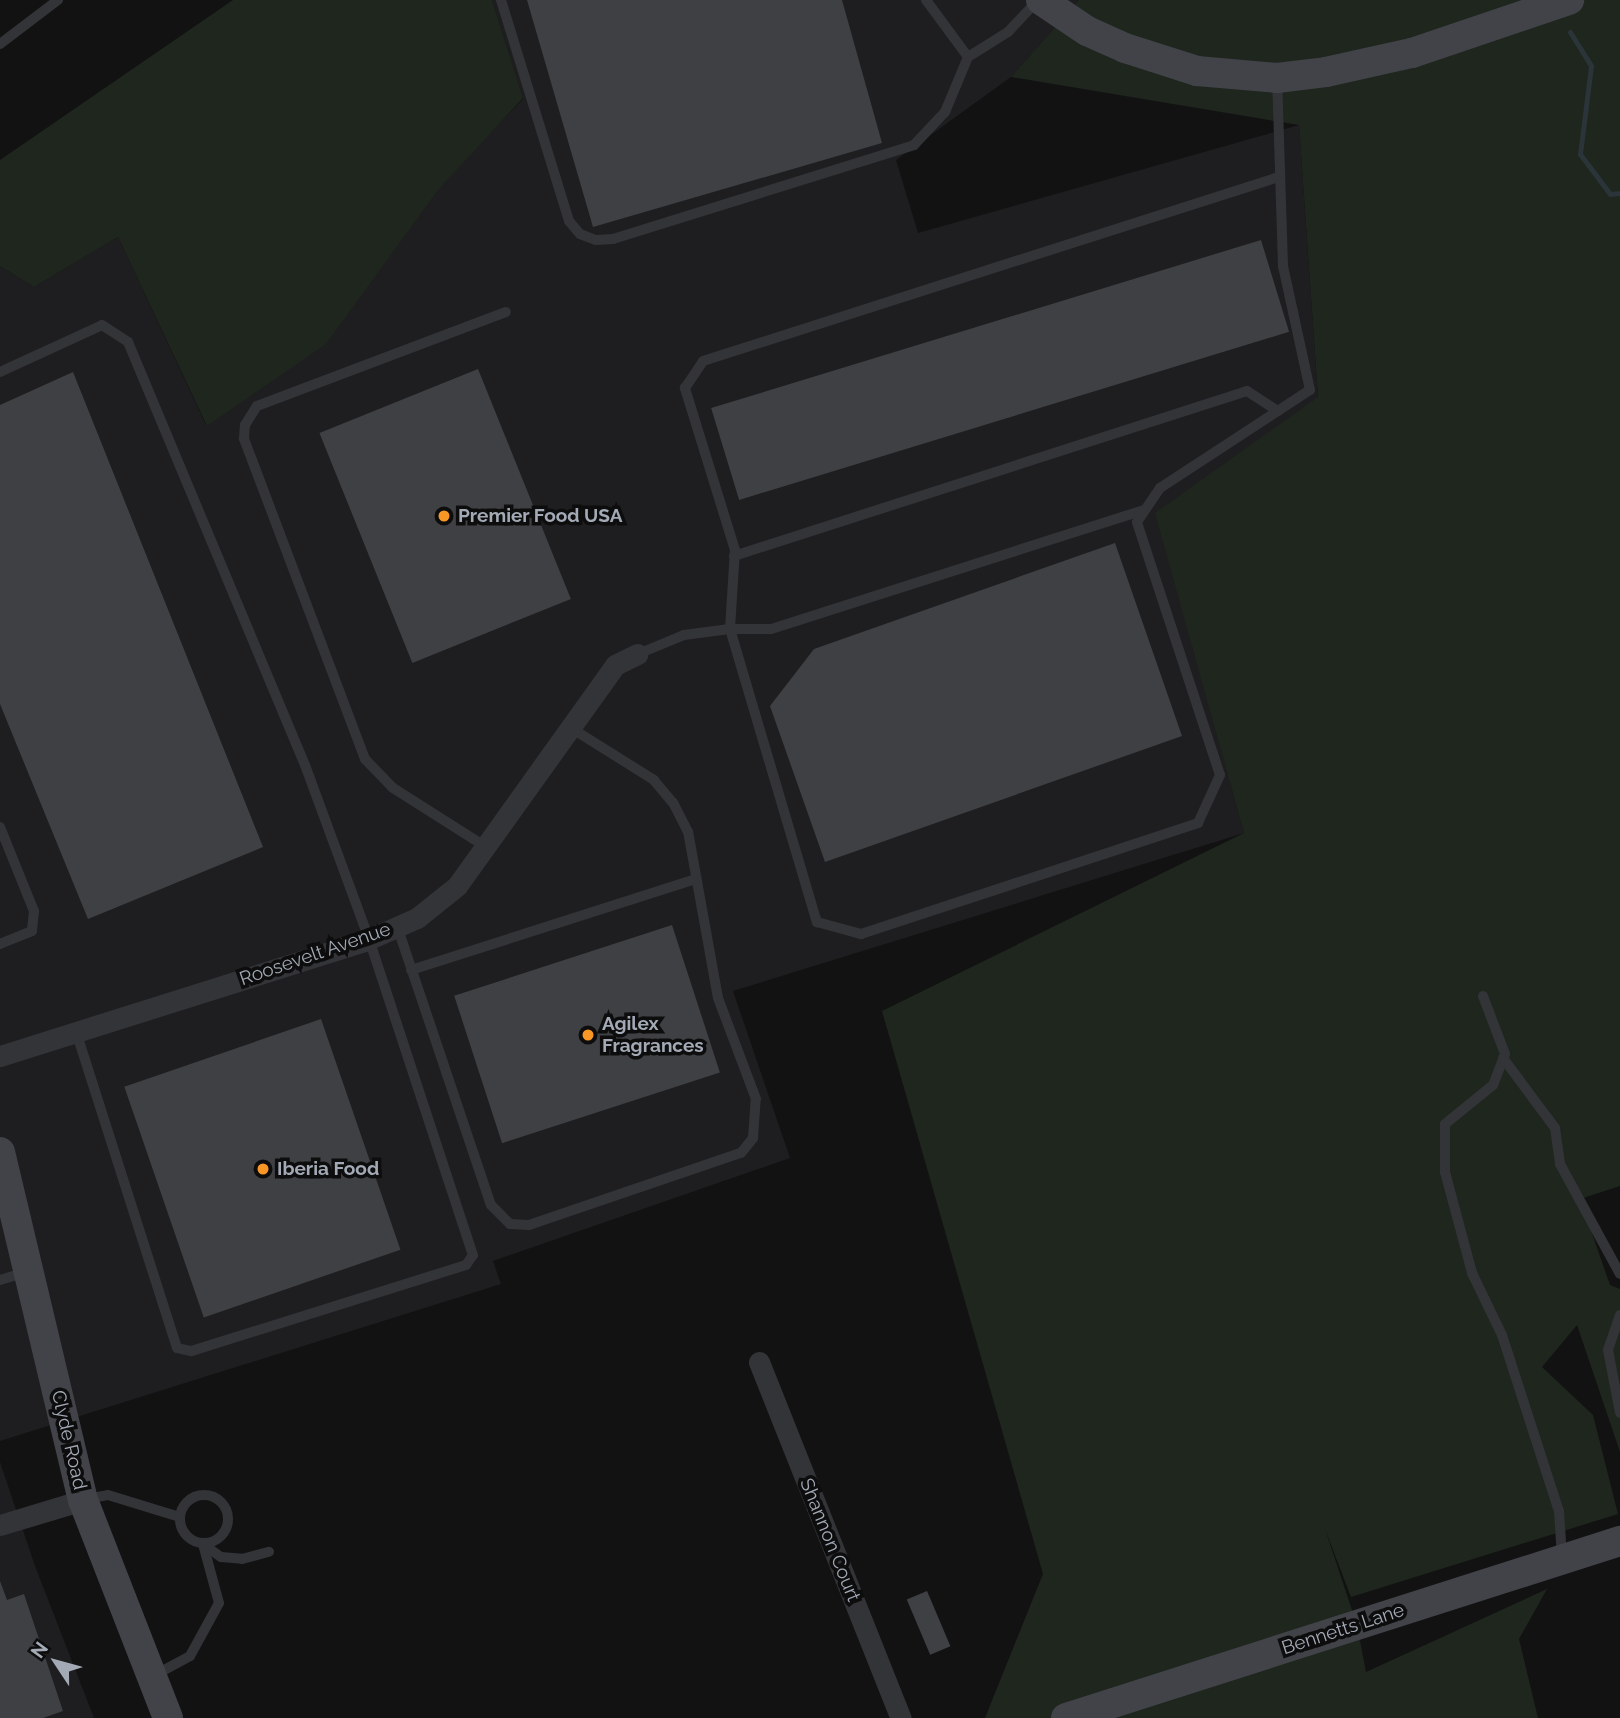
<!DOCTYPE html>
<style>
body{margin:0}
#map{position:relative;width:1620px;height:1718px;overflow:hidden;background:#121213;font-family:Raleway,sans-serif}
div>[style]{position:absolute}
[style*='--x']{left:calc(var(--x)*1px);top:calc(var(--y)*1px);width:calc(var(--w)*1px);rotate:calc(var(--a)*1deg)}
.built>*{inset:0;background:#1e1e20}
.green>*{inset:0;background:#1e261e}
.stream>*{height:5px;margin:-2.5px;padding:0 2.5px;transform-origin:2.5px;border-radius:2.5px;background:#2a3439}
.building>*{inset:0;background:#3e4043;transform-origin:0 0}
.lane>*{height:10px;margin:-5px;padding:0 5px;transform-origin:5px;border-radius:5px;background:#333438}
.lane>.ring{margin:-5px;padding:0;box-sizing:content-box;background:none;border:10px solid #333438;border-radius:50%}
.street>*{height:21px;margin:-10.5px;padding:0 10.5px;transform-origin:10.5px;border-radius:10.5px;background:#333438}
.secondary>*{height:30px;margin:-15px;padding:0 15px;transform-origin:15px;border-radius:15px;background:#414349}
.dots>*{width:19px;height:19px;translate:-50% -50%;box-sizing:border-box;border:4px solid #0d0d0e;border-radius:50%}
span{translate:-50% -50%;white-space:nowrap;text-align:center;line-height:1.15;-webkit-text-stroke:7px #0d0d0e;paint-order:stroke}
.poi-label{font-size:19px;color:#a3aab5;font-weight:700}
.left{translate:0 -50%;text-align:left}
.street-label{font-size:19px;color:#a3aab5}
.north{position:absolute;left:21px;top:1627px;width:70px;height:70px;-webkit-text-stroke:5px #0d0d0e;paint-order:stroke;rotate:306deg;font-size:19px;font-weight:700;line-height:28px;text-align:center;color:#a3aab5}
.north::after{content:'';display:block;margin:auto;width:24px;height:32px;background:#a3aab5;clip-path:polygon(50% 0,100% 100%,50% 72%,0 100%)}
</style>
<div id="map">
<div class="built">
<i style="clip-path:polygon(492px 0,1079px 0,1011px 77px,896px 160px,918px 233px,1299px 125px,1318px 398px,1156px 513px,1244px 833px,733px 991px,790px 1158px,493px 1261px,501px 1284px,0 1441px,0 266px,34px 287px,118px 237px,206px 425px,523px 99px)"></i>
<i style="clip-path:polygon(0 1462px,35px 1566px,94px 1718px,0 1718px)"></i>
</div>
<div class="green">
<i style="clip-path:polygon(233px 0,492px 0,523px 98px,438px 190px,326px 344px,207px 426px,118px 237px,34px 287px,0 266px,0 160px)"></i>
<i style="clip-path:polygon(1079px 0,1620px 0,1620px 1186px,1580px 1199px,1610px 1285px,1620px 1289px,1620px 1452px,1577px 1325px,1542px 1367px,1593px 1415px,1618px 1514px,1351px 1597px,1325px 1529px,1357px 1625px,1366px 1672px,1547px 1589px,1519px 1639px,1538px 1718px,985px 1718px,1043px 1574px,882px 1011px,1244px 833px,1155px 513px,1318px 397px,1299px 125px,1011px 77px)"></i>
</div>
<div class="stream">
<i style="--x:1570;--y:32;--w:40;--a:58"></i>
<i style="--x:1591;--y:66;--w:89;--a:97.1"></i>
<i style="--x:1580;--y:154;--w:50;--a:53.1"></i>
<i style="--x:1610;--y:194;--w:10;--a:-6"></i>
</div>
<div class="building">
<i style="clip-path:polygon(527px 0,842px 0,882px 143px,593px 227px)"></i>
<i style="left:1261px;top:240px;width:96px;height:575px;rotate:73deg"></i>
<i style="left:478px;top:369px;width:248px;height:171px;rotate:68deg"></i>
<i style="clip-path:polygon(73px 372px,263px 847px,88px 919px,0 704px,0 405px)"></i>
<i style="clip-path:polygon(1115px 543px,1182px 736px,825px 862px,770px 706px,814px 649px)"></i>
<i style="left:672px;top:925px;width:155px;height:229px;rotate:72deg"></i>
<i style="left:321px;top:1019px;width:244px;height:208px;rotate:71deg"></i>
<i style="clip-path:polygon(0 1581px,7px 1600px,24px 1594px,63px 1711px,43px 1718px,0 1718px)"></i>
<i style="left:927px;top:1591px;width:60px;height:22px;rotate:67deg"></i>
</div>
<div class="lane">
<i style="--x:501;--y:0;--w:231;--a:72.9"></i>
<i style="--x:569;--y:221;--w:17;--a:50"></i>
<i style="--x:580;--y:234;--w:17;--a:21"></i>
<i style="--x:596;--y:240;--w:17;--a:-3"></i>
<i style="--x:613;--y:239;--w:315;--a:-17.3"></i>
<i style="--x:914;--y:145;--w:45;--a:-46.8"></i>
<i style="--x:945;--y:112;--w:60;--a:-67.3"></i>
<i style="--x:926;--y:0;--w:71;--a:53.6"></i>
<i style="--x:968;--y:57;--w:47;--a:-32"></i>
<i style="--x:1008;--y:32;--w:44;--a:-46.8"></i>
<i style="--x:0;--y:44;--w:73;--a:-37.2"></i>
<i style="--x:0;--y:372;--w:112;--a:-24.7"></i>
<i style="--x:102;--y:325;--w:31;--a:33"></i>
<i style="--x:128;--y:342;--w:459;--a:67.3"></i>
<i style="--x:305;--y:765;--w:185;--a:69.8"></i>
<i style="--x:369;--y:939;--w:333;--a:71.8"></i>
<i style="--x:473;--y:1255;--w:12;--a:125"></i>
<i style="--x:466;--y:1265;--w:288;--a:162.6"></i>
<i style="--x:191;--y:1351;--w:14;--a:-168"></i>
<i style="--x:177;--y:1348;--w:333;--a:-107.7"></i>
<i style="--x:1144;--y:510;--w:392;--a:162.3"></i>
<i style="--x:770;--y:629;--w:40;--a:180"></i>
<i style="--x:730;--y:629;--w:79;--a:-86.4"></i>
<i style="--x:735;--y:550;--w:170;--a:-107.2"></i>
<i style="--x:685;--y:388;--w:32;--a:-56"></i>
<i style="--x:703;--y:361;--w:605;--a:-17.72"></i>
<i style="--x:734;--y:556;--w:539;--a:-17.83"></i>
<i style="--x:1247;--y:391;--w:37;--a:33"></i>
<i style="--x:638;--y:654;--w:50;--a:-22.4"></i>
<i style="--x:684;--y:635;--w:46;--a:-7.4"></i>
<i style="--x:730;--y:629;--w:306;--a:73.5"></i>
<i style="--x:817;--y:922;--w:46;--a:15.3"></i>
<i style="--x:861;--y:934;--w:355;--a:-18.2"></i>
<i style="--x:1198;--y:823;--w:53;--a:-65.4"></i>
<i style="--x:1220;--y:775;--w:266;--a:-108.2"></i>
<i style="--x:1137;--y:522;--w:41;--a:-55.9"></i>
<i style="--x:1160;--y:488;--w:179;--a:-33.2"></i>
<i style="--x:1310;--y:390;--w:127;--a:-102.3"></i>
<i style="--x:1283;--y:266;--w:186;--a:-91.8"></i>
<i style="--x:0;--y:827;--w:91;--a:68"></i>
<i style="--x:34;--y:911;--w:20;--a:96"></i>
<i style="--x:32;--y:931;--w:35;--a:158"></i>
<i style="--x:486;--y:847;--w:110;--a:-147.6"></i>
<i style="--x:393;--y:788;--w:40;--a:-134"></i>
<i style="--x:365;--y:759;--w:343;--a:-110.7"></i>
<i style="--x:244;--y:438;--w:13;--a:-86"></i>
<i style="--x:245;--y:425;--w:22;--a:-58"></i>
<i style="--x:257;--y:406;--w:266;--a:-20.7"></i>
<i style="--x:397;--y:926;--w:294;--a:71.4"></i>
<i style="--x:491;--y:1205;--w:27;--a:45"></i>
<i style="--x:510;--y:1224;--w:19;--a:3"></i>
<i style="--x:529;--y:1225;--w:224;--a:-18.8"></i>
<i style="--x:741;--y:1153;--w:19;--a:-51"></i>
<i style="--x:753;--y:1138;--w:39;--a:-86"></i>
<i style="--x:756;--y:1099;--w:108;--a:-110.6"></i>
<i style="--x:718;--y:998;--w:169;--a:-100.2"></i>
<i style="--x:688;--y:832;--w:33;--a:-117"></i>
<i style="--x:673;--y:803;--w:30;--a:-130"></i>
<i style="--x:654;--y:780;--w:98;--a:-147.9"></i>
<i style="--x:411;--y:970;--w:299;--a:-17.7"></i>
<i style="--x:1483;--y:996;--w:62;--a:69.2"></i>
<i style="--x:1505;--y:1054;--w:33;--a:111"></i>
<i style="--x:1493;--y:1085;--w:62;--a:140.9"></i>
<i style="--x:1445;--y:1124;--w:48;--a:90"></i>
<i style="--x:1445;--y:1172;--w:105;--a:75"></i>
<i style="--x:1472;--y:1273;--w:69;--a:64.2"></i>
<i style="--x:1502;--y:1335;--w:185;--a:72.1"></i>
<i style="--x:1559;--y:1511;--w:46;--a:86.3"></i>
<i style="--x:1503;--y:1058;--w:87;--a:53.4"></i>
<i style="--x:1555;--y:1128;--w:36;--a:82"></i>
<i style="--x:1560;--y:1164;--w:125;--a:61.4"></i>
<i style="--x:0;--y:1280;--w:27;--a:-17"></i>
<i style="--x:1620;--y:1315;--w:37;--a:109"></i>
<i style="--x:1608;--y:1350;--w:64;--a:79.2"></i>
<i class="ring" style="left:180px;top:1495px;width:38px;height:38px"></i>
<i style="--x:86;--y:1499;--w:22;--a:-10"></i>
<i style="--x:108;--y:1495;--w:75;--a:17"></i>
<i style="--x:203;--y:1544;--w:22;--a:36"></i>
<i style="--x:221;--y:1557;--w:21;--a:5"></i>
<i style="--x:242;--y:1559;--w:28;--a:-15"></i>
<i style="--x:153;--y:1676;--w:42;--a:-28.4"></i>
<i style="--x:190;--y:1656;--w:60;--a:-61.3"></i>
<i style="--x:219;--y:1603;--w:61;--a:-105.2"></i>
</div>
<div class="street">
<i style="--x:0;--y:1056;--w:383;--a:-17.5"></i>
<i style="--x:365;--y:941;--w:57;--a:-23.9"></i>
<i style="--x:417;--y:918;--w:51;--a:-38.7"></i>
<i style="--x:457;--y:886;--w:272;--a:-54.4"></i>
<i style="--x:615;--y:665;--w:25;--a:-26"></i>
<i style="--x:759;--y:1362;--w:383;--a:68.3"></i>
<i style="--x:0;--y:1525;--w:87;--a:-16.8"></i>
</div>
<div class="secondary">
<i style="--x:1041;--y:0;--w:55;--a:34"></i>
<i style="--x:1087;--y:31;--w:42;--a:24.1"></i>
<i style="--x:1125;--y:48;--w:76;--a:17.7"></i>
<i style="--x:1197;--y:71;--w:80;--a:5"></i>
<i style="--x:1277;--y:78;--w:49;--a:-7"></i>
<i style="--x:1326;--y:72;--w:88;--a:-12.5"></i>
<i style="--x:1412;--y:53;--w:166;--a:-18.7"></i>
<i style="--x:0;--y:1152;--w:358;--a:76.6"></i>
<i style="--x:83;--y:1500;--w:234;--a:68.7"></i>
<i style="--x:1066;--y:1718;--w:582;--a:-17.72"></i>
</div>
<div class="dots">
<i style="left:444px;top:516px;background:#f89725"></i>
<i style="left:588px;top:1035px;background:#f89725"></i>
<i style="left:263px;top:1169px;background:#f89725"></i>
</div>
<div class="poi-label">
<span class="left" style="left:458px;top:516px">Premier Food USA</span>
<span class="left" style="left:602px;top:1035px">Agilex<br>Fragrances</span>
<span class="left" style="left:277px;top:1169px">Iberia Food</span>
</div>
<div class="street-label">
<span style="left:315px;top:954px;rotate:-19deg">Roosevelt Avenue</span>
<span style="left:69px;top:1440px;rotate:77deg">Clyde Road</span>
<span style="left:830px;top:1540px;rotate:68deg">Shannon Court</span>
<span style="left:1343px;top:1629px;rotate:-18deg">Bennetts Lane</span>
</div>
<div class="north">N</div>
</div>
